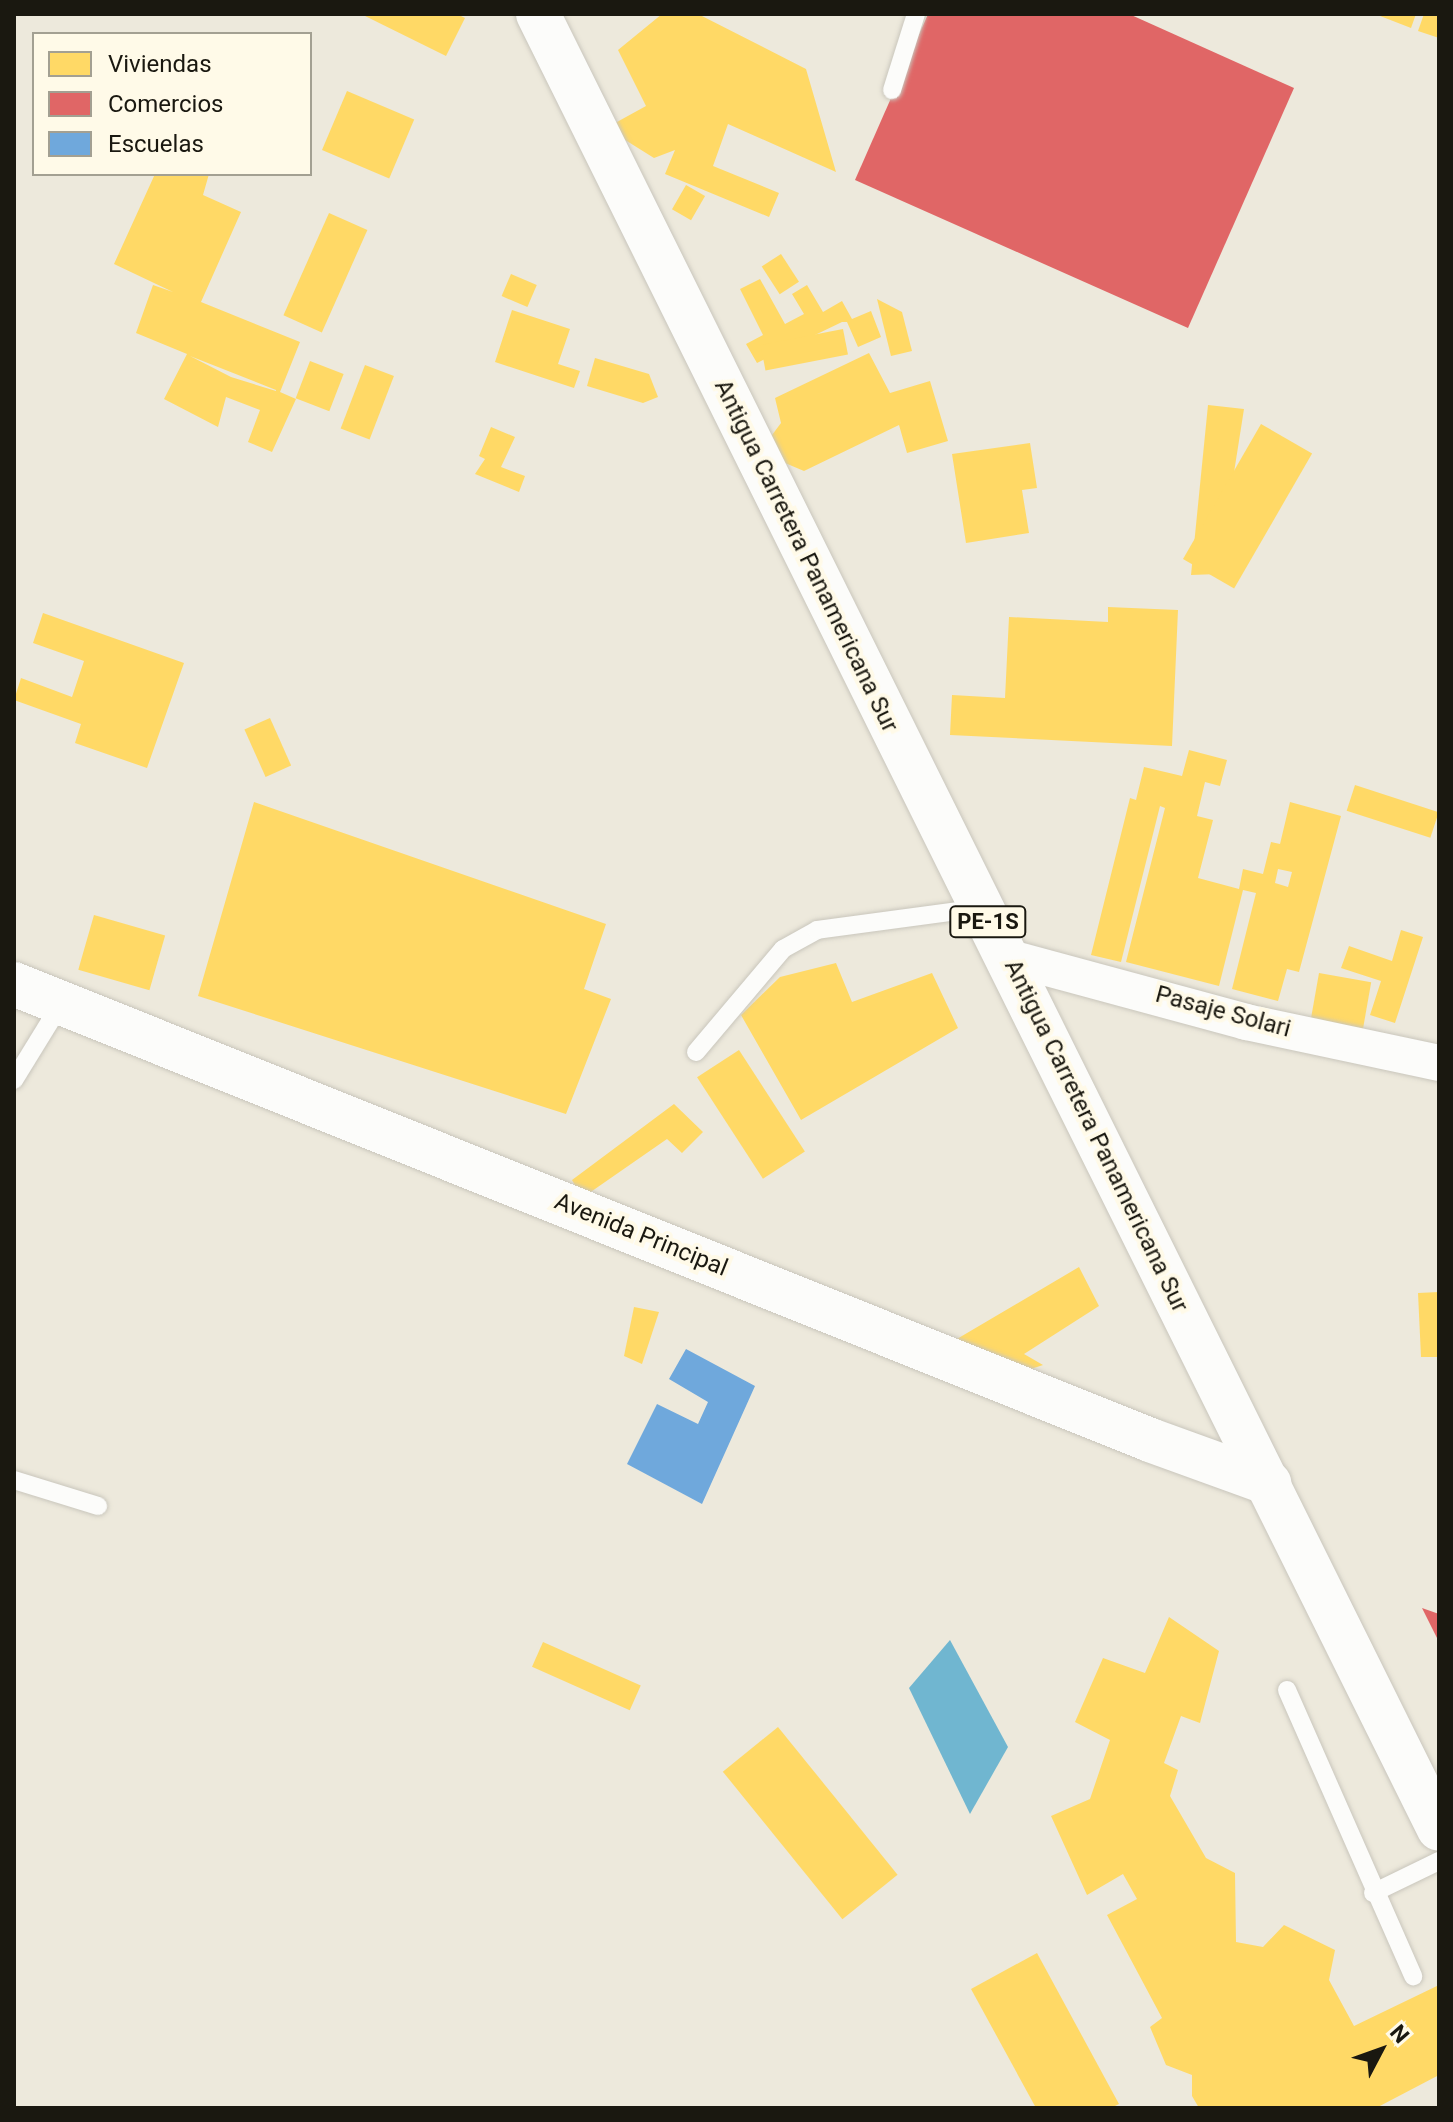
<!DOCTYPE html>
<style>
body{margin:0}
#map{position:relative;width:1453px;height:2122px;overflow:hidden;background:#ede9dc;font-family:Roboto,sans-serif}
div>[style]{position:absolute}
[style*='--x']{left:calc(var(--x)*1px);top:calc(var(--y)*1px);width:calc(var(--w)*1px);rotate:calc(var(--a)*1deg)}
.water>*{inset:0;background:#70b6d0}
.homes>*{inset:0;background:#ffd966;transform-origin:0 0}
.shops>*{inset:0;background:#e06666}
.schools>*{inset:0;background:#6fa8dc}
.roads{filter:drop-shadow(0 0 2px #c9c6bc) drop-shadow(0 0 2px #c9c6bc)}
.lane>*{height:18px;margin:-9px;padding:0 9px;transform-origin:9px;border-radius:9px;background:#fcfcfa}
.street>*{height:36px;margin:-18px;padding:0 18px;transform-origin:18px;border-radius:18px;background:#fcfcfa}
.secondary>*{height:44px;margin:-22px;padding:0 22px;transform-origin:22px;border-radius:22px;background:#fcfcfa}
.highway>*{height:44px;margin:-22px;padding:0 22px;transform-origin:22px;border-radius:22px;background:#fcfcfa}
span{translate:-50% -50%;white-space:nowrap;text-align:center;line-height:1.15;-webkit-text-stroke:8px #fffae8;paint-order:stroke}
.shield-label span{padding:2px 6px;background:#fffae8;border:2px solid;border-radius:6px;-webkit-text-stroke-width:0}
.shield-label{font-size:22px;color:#1a1810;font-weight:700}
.street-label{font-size:24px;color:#1a1810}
.frame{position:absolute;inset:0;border:16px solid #1a1810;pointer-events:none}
.legend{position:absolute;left:32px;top:32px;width:280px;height:144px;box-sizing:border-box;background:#fffae8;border:2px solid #a3a092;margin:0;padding:10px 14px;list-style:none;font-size:24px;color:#1a1810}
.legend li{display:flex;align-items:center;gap:16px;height:40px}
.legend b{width:40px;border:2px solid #a3a092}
.north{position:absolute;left:1341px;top:2010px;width:80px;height:80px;-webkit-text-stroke:6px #fffae8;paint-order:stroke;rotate:49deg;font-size:22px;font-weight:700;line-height:32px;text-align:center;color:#1a1810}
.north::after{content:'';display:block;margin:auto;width:28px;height:36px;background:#1a1810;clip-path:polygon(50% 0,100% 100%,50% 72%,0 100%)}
</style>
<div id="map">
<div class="water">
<i style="clip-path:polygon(950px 1640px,1008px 1747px,970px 1814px,909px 1688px)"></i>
</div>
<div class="homes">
<i style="clip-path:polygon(361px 14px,457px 14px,465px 18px,446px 56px)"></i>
<i style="clip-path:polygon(662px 14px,698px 14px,806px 69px,836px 172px,728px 124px,713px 166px,779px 193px,769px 217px,665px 174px,675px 150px,654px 158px,606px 128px,646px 106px,618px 50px)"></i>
<i style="clip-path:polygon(1375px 14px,1416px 14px,1411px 28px)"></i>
<i style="clip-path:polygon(1424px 14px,1439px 14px,1439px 38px,1418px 31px)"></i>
<i style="left:347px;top:91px;width:73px;height:64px;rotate:23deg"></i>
<i style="clip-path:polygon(evenodd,155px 174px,209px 174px,203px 195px,241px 212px,201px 302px,300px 342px,280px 392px,296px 399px,272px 452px,248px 442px,260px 410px,226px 397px,218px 427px,164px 399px,187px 354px,136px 333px,153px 285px,173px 292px,114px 264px,155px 174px,190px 356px,276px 390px,276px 391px,231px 377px,190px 356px)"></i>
<i style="left:686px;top:185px;width:22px;height:28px;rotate:30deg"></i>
<i style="left:329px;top:213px;width:42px;height:112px;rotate:24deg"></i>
<i style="left:781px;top:254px;width:33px;height:23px;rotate:57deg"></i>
<i style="left:511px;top:274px;width:28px;height:24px;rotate:23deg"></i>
<i style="clip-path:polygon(760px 279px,785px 324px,804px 314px,792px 294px,807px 285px,823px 312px,842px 301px,852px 319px,871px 311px,881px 337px,858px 347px,847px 322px,842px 322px,757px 363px,746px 344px,763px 335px,740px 289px)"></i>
<i style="clip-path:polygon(877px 299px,902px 312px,912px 351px,891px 356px)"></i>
<i style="clip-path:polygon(512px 310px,570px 329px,558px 364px,580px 371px,574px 388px,495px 362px)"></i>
<i style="left:843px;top:329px;width:26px;height:84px;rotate:79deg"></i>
<i style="clip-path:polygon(869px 353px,890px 393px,930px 381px,948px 441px,907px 453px,899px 425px,804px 471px,785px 463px,769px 439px,781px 423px,775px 398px)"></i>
<i style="clip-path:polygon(595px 358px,649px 374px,658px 397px,643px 403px,587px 386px)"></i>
<i style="left:310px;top:361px;width:36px;height:40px;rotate:21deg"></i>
<i style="left:365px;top:365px;width:31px;height:68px;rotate:21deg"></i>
<i style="clip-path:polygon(1208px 405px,1244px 409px,1218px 574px,1191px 575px)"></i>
<i style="left:1261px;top:424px;width:59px;height:156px;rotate:30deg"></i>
<i style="clip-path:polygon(491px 427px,515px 437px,501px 467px,525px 476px,519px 492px,475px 474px,485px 459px,479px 456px)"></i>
<i style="clip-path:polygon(1030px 443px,1037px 488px,1022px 490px,1029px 533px,966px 543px,952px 454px)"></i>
<i style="clip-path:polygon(1108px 607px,1178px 610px,1172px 746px,950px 735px,952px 695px,1005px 698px,1009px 617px,1108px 622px)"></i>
<i style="clip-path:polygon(43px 613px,184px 663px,147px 768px,75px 743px,81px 724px,14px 700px,21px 678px,72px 697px,84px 661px,33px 643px)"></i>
<i style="left:270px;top:718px;width:52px;height:28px;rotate:66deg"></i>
<i style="clip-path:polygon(evenodd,1189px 750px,1227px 760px,1220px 786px,1205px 782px,1197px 816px,1213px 820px,1198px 878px,1239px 889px,1243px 869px,1263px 874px,1271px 842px,1280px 844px,1290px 802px,1341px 816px,1299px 972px,1287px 969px,1278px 1001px,1232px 989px,1256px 893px,1243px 890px,1219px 986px,1126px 962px,1165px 808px,1160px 806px,1121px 962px,1091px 955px,1130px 798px,1136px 800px,1144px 767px,1182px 776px,1189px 750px,1278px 869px,1292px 872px,1288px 887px,1275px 883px,1278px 869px)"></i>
<i style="left:1355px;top:785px;width:88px;height:27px;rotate:18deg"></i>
<i style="clip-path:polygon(254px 802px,606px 924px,584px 989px,611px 999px,566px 1114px,198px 996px)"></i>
<i style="left:94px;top:915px;width:74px;height:57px;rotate:16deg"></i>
<i style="clip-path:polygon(1401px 930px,1423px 937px,1395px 1023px,1370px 1015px,1381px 981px,1341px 968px,1349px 946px,1392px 961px)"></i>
<i style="clip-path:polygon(836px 963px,852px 1002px,932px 973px,958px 1028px,801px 1120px,741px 1015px,780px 977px)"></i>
<i style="left:1319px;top:973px;width:53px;height:48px;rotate:10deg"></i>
<i style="left:739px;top:1050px;width:121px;height:50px;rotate:57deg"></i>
<i style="clip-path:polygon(674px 1104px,703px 1132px,682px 1153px,667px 1139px,582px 1198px,572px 1180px)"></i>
<i style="clip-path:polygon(1079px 1267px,1099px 1306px,1024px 1354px,1043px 1365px,1016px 1374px,945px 1346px)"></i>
<i style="clip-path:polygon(1439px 1292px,1439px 1357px,1421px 1357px,1418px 1293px)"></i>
<i style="clip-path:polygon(634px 1307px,659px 1312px,642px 1364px,624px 1356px)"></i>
<i style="clip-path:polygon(1169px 1617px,1219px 1651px,1200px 1723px,1181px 1716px,1164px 1763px,1178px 1770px,1170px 1796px,1206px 1858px,1235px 1873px,1236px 1942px,1263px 1947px,1284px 1925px,1335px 1950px,1329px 1980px,1354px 2026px,1439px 1985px,1439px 2075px,1376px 2108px,1199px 2108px,1192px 2096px,1192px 2075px,1166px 2065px,1150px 2027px,1162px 2018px,1107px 1915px,1137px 1899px,1123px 1874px,1087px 1895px,1051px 1816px,1090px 1799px,1110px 1740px,1075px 1722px,1103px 1658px,1145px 1673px)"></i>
<i style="left:543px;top:1642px;width:107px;height:27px;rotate:24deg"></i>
<i style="left:778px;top:1727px;width:190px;height:71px;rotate:51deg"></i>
<i style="clip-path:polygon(1037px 1953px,1119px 2104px,1111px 2108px,1036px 2108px,971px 1989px)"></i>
</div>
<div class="shops">
<i style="clip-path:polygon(928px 14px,1129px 14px,1294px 88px,1188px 328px,855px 180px)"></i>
<i style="clip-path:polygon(1422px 1608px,1439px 1614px,1439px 1642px)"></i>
</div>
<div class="schools">
<i style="clip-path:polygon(686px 1349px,755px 1386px,702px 1504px,627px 1464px,657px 1404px,698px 1424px,708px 1402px,669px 1379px)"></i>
</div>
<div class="roads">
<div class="lane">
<i style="--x:892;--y:90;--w:80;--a:-72.5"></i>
<i style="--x:696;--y:1052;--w:135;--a:-49.8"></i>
<i style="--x:783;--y:949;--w:39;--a:-29"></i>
<i style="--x:817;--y:930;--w:164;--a:-7.7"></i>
<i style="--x:14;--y:1080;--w:92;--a:-58.4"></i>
<i style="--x:14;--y:1480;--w:88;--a:17.2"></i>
<i style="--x:1287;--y:1690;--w:313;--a:66.2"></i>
<i style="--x:1373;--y:1893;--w:73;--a:-25.9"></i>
</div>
<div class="street">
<i style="--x:1007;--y:957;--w:248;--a:15.2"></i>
<i style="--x:1246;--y:1022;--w:197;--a:12"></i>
</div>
<div class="secondary">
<i style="--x:14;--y:984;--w:1224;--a:21.87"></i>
<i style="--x:1150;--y:1440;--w:127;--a:19.9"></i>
</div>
<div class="highway">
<i style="--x:538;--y:14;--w:2026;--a:63.6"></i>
</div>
</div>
<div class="shield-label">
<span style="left:988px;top:922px">PE-1S</span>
</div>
<div class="street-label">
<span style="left:806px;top:556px;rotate:64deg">Antigua Carretera Panamericana Sur</span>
<span style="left:1223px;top:1012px;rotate:15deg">Pasaje Solari</span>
<span style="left:1096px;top:1136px;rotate:64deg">Antigua Carretera Panamericana Sur</span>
<span style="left:641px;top:1235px;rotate:22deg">Avenida Principal</span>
</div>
<div class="frame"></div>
<ul class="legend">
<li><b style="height:22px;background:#ffd966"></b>Viviendas</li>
<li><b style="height:22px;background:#e06666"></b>Comercios</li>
<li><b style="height:22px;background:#6fa8dc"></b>Escuelas</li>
</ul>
<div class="north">N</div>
</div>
